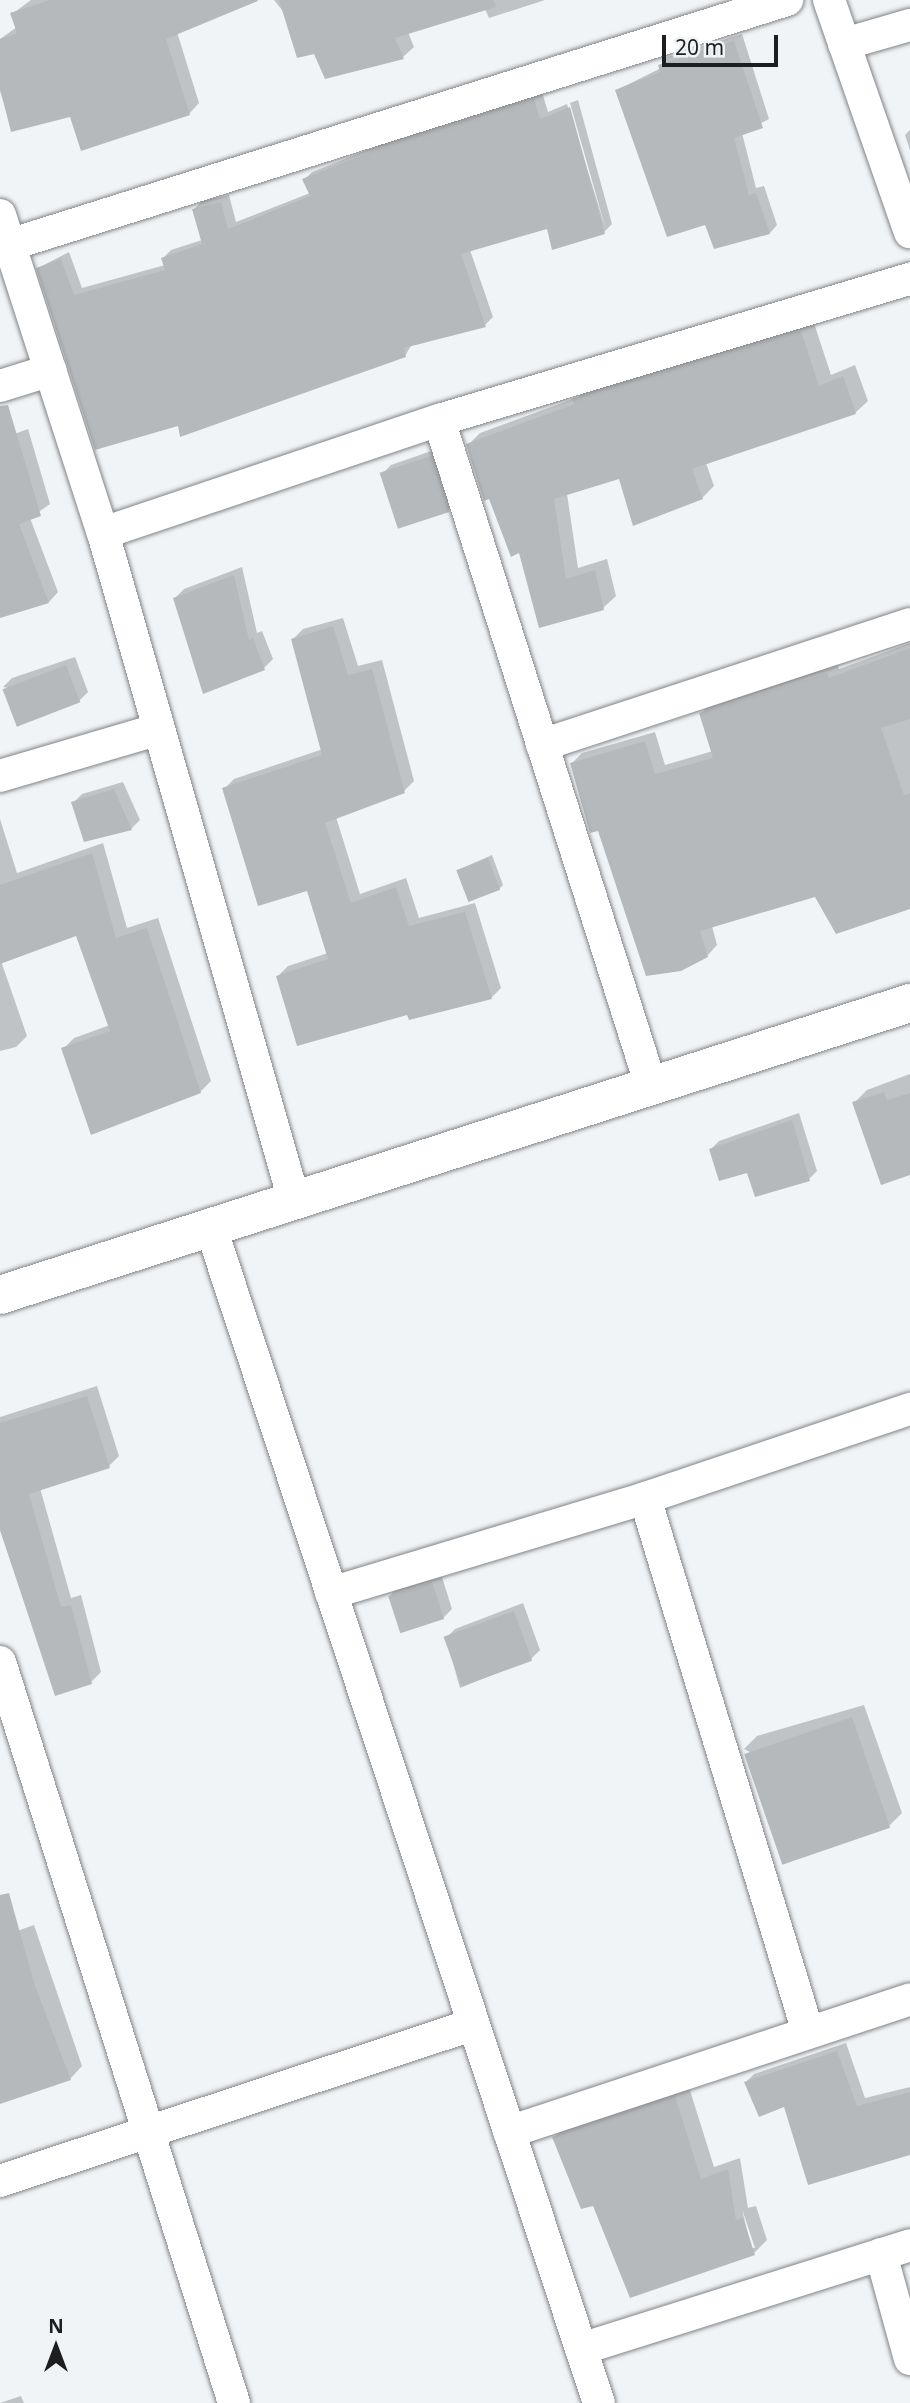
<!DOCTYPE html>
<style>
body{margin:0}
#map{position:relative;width:910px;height:2403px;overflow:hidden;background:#f1f4f7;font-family:"Noto Sans",sans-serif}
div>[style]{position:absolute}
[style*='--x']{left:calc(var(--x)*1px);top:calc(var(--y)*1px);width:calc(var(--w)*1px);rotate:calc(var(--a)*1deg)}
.shadow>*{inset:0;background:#0003}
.building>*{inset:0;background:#b6b9bc;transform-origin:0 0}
.roads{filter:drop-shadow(0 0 2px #818487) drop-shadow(0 0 2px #818487)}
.street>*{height:32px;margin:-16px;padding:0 16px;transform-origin:16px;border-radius:16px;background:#fff}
.secondary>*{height:38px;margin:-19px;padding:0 19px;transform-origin:19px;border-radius:19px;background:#fff}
span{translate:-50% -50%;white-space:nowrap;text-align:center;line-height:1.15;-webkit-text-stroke:5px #f1f4f7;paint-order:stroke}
.north{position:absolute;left:21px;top:2312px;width:70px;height:70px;-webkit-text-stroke:5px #f1f4f7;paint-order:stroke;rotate:0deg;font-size:19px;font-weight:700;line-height:28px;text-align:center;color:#1d1e1f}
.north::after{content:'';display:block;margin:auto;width:24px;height:32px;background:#1d1e1f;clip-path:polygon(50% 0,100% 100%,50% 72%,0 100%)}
.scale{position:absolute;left:662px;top:35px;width:116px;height:32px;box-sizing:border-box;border:4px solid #1d1e1f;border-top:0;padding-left:9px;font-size:21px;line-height:24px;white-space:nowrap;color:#1d1e1f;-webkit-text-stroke:5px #f1f4f7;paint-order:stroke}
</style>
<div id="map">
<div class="shadow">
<i style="clip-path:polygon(31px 0,255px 0,177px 32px,199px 103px,189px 114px,71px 115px,12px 130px,0 91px,0 39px,17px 27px,12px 14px)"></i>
<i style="clip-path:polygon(274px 0,545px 0,489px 18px,485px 9px,408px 32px,414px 47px,403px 57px,315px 52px)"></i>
<i style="clip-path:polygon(742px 34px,769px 119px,742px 133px,756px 188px,764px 186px,777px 225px,770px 233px,706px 223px,617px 90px,661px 68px,667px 57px)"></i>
<i style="clip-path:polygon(542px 92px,548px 112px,567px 104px,606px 230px,570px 103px,578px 100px,612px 224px,604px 232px,548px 227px,470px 250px,493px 317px,485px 325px,412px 344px,405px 356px,179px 424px,38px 268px,69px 252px,82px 288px,165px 265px,163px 258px,171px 250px,202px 240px,194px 209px,202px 201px,229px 195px,236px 222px,310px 193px,304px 180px,312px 172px,405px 135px)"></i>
<i style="clip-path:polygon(910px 130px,910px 150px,905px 135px)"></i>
<i style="clip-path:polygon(813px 320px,831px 375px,855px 365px,868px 401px,855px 413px,706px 463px,714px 486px,702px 498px,620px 477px,567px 494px,578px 568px,607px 559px,616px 596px,603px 608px,521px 551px,468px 445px,480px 433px,578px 397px,587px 388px)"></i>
<i style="clip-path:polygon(28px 429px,50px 504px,30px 518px,58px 592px,49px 602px,0 616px,0 439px)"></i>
<i style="clip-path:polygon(440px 448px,457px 502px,448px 511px,382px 474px,391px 465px)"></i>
<i style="clip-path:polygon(242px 567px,257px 633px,262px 631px,273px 659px,264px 668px,175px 598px,184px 589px)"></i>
<i style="clip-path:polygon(343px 618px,358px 666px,382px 660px,414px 781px,404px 791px,336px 817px,360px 894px,406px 878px,419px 918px,475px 903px,501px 988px,491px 998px,408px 1012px,278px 976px,288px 966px,328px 953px,308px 889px,224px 789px,234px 779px,323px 749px,293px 639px,303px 629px)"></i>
<i style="clip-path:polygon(910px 643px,910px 908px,816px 895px,712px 926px,717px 945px,707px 956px,599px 829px,572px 763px,582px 753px,655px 732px,665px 765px,713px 751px,701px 713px,712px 703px,837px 663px,839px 669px)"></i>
<i style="clip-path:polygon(75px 657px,88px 692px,79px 701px,3px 687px,12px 678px)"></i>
<i style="clip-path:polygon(123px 782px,140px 820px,131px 829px,73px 803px,82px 794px)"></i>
<i style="clip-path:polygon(0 819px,17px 873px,103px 843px,127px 928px,158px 918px,211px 1081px,200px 1092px,63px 1049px,74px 1038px,110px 1025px,77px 933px,1px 961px,27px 1036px,16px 1047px,0 1051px)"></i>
<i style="clip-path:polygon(492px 855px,503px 885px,499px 889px,458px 870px)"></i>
<i style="clip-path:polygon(910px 1074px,910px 1173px,854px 1103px,867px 1090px)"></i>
<i style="clip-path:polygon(799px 1113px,817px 1171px,809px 1179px,749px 1171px,711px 1149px,719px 1141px)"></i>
<i style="clip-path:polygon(97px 1386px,119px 1456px,109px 1466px,40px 1488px,71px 1598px,81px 1595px,101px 1672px,91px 1682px,56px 1694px,0 1530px,0 1417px)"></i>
<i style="clip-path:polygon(441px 1574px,452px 1609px,443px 1618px,390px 1595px,399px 1587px)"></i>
<i style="clip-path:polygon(523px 1603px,540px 1650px,531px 1659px,460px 1688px,446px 1638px,455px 1629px)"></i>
<i style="clip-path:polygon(864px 1705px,902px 1813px,889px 1826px,744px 1749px,757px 1736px)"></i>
<i style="clip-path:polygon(34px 1925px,82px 2066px,70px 2079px,0 2103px,0 1937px)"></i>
<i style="clip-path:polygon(846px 2043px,865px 2098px,910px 2087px,910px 2153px,785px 2105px,746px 2082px,754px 2074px)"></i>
<i style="clip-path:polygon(evenodd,688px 2084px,714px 2167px,740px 2158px,748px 2208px,756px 2206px,767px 2240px,754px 2253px,594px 2203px,554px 2137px,567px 2125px,688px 2084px,742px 2209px,755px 2248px,751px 2248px,742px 2209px)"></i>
<i style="clip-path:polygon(21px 2396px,24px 2403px,0 2403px)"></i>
</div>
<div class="building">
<i style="clip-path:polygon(50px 0,257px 0,258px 1px,166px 39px,190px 115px,81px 151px,70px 117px,11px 132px,0 88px,0 39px,17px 33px,10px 13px)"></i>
<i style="clip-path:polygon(279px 0,494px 0,496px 7px,395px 38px,404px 59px,325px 79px,314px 54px,297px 58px)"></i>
<i style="clip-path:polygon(734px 41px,763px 128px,734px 138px,749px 195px,756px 193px,770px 234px,714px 249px,705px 225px,667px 237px,615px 90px,660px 72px,658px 65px)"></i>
<i style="clip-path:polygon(534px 99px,540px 119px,570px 107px,605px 234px,552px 250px,547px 229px,461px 254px,486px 327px,404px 348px,406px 357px,180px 437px,178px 426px,95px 450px,36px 268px,61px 259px,74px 295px,165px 270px,161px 258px,202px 244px,192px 209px,221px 202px,228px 229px,310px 196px,302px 179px,396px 142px)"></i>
<i style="clip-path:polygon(801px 331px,819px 386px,843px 376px,856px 414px,692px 469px,703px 499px,633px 526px,619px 479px,554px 499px,566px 579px,595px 570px,604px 610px,539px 628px,519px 553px,511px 557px,489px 499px,484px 501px,466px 444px,574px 404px,572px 399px)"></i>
<i style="clip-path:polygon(8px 405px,41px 516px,19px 524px,49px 603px,0 618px,0 406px)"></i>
<i style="left:431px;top:456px;width:59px;height:54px;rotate:72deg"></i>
<i style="clip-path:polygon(234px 575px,249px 640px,253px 638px,265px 670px,203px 694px,173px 598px)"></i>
<i style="clip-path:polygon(333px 626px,348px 675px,372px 669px,405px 793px,325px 823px,351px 903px,396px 887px,409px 926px,465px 912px,492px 999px,409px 1020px,407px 1015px,297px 1046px,276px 976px,328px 959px,307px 891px,258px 906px,222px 788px,322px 755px,291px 639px)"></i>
<i style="clip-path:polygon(910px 648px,910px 719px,881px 728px,904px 795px,910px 793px,910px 909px,836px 934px,815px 897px,700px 931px,708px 957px,681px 971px,646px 976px,598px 831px,590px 833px,570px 763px,645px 741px,655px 774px,713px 758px,699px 713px,827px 673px,829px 678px)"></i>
<i style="left:66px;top:665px;width:40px;height:68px;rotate:69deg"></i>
<i style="clip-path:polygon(114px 789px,132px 830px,84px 842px,71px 802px)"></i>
<i style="clip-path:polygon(92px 853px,116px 938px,147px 928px,201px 1093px,91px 1135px,61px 1048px,110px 1031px,76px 936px,0 964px,0 885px)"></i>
<i style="left:488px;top:858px;width:34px;height:34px;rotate:69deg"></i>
<i style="clip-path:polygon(884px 1092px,887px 1100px,910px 1093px,910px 1175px,881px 1185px,852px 1102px)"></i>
<i style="clip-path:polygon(792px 1120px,810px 1181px,755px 1197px,747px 1173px,719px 1181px,709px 1149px)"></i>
<i style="clip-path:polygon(87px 1396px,110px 1468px,29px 1494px,61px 1607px,71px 1605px,92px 1684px,55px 1696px,0 1530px,0 1423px)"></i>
<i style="left:432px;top:1582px;width:39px;height:46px;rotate:72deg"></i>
<i style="left:514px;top:1611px;width:53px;height:75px;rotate:70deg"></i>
<i style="left:852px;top:1717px;width:117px;height:114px;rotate:71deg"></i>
<i style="clip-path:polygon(9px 1893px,34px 1983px,71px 2080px,0 2104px,0 1895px)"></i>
<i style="clip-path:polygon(837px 2051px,857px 2106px,910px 2092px,910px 2155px,808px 2185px,784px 2107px,759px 2117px,744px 2082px)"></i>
<i style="clip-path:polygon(675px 2096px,701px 2179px,728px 2169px,736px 2220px,743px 2218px,755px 2255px,630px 2298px,593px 2206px,581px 2209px,552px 2137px)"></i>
</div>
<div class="roads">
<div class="street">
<i style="--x:829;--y:0;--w:246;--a:70.8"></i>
<i style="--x:844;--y:44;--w:69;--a:-16.1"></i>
<i style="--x:0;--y:215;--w:334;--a:72.1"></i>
<i style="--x:103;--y:533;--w:694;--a:74.02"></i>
<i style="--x:9;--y:245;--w:816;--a:-17.48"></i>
<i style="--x:0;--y:386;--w:53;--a:-17.4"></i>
<i style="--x:439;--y:420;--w:699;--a:72.34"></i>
<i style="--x:103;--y:533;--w:354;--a:-18.6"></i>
<i style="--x:439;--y:420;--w:492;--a:-16.7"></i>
<i style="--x:542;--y:745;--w:387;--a:-18.2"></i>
<i style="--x:0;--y:776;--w:163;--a:-16.4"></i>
<i style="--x:211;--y:1228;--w:1237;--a:71.73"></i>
<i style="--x:645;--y:1498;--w:558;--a:73.03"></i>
<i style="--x:331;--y:1593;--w:328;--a:-16.8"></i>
<i style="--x:645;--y:1498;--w:280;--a:-18.6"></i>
<i style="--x:0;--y:1662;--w:777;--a:72.47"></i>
<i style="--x:509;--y:2132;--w:422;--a:-18.3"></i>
<i style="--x:0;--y:2181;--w:498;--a:-18.3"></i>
<i style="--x:881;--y:2254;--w:109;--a:74.6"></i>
<i style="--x:581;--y:2349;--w:345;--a:-17.5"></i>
</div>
<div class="secondary">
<i style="--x:0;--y:1295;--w:956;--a:-17.79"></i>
</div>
</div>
<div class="north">N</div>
<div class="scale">20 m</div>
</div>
